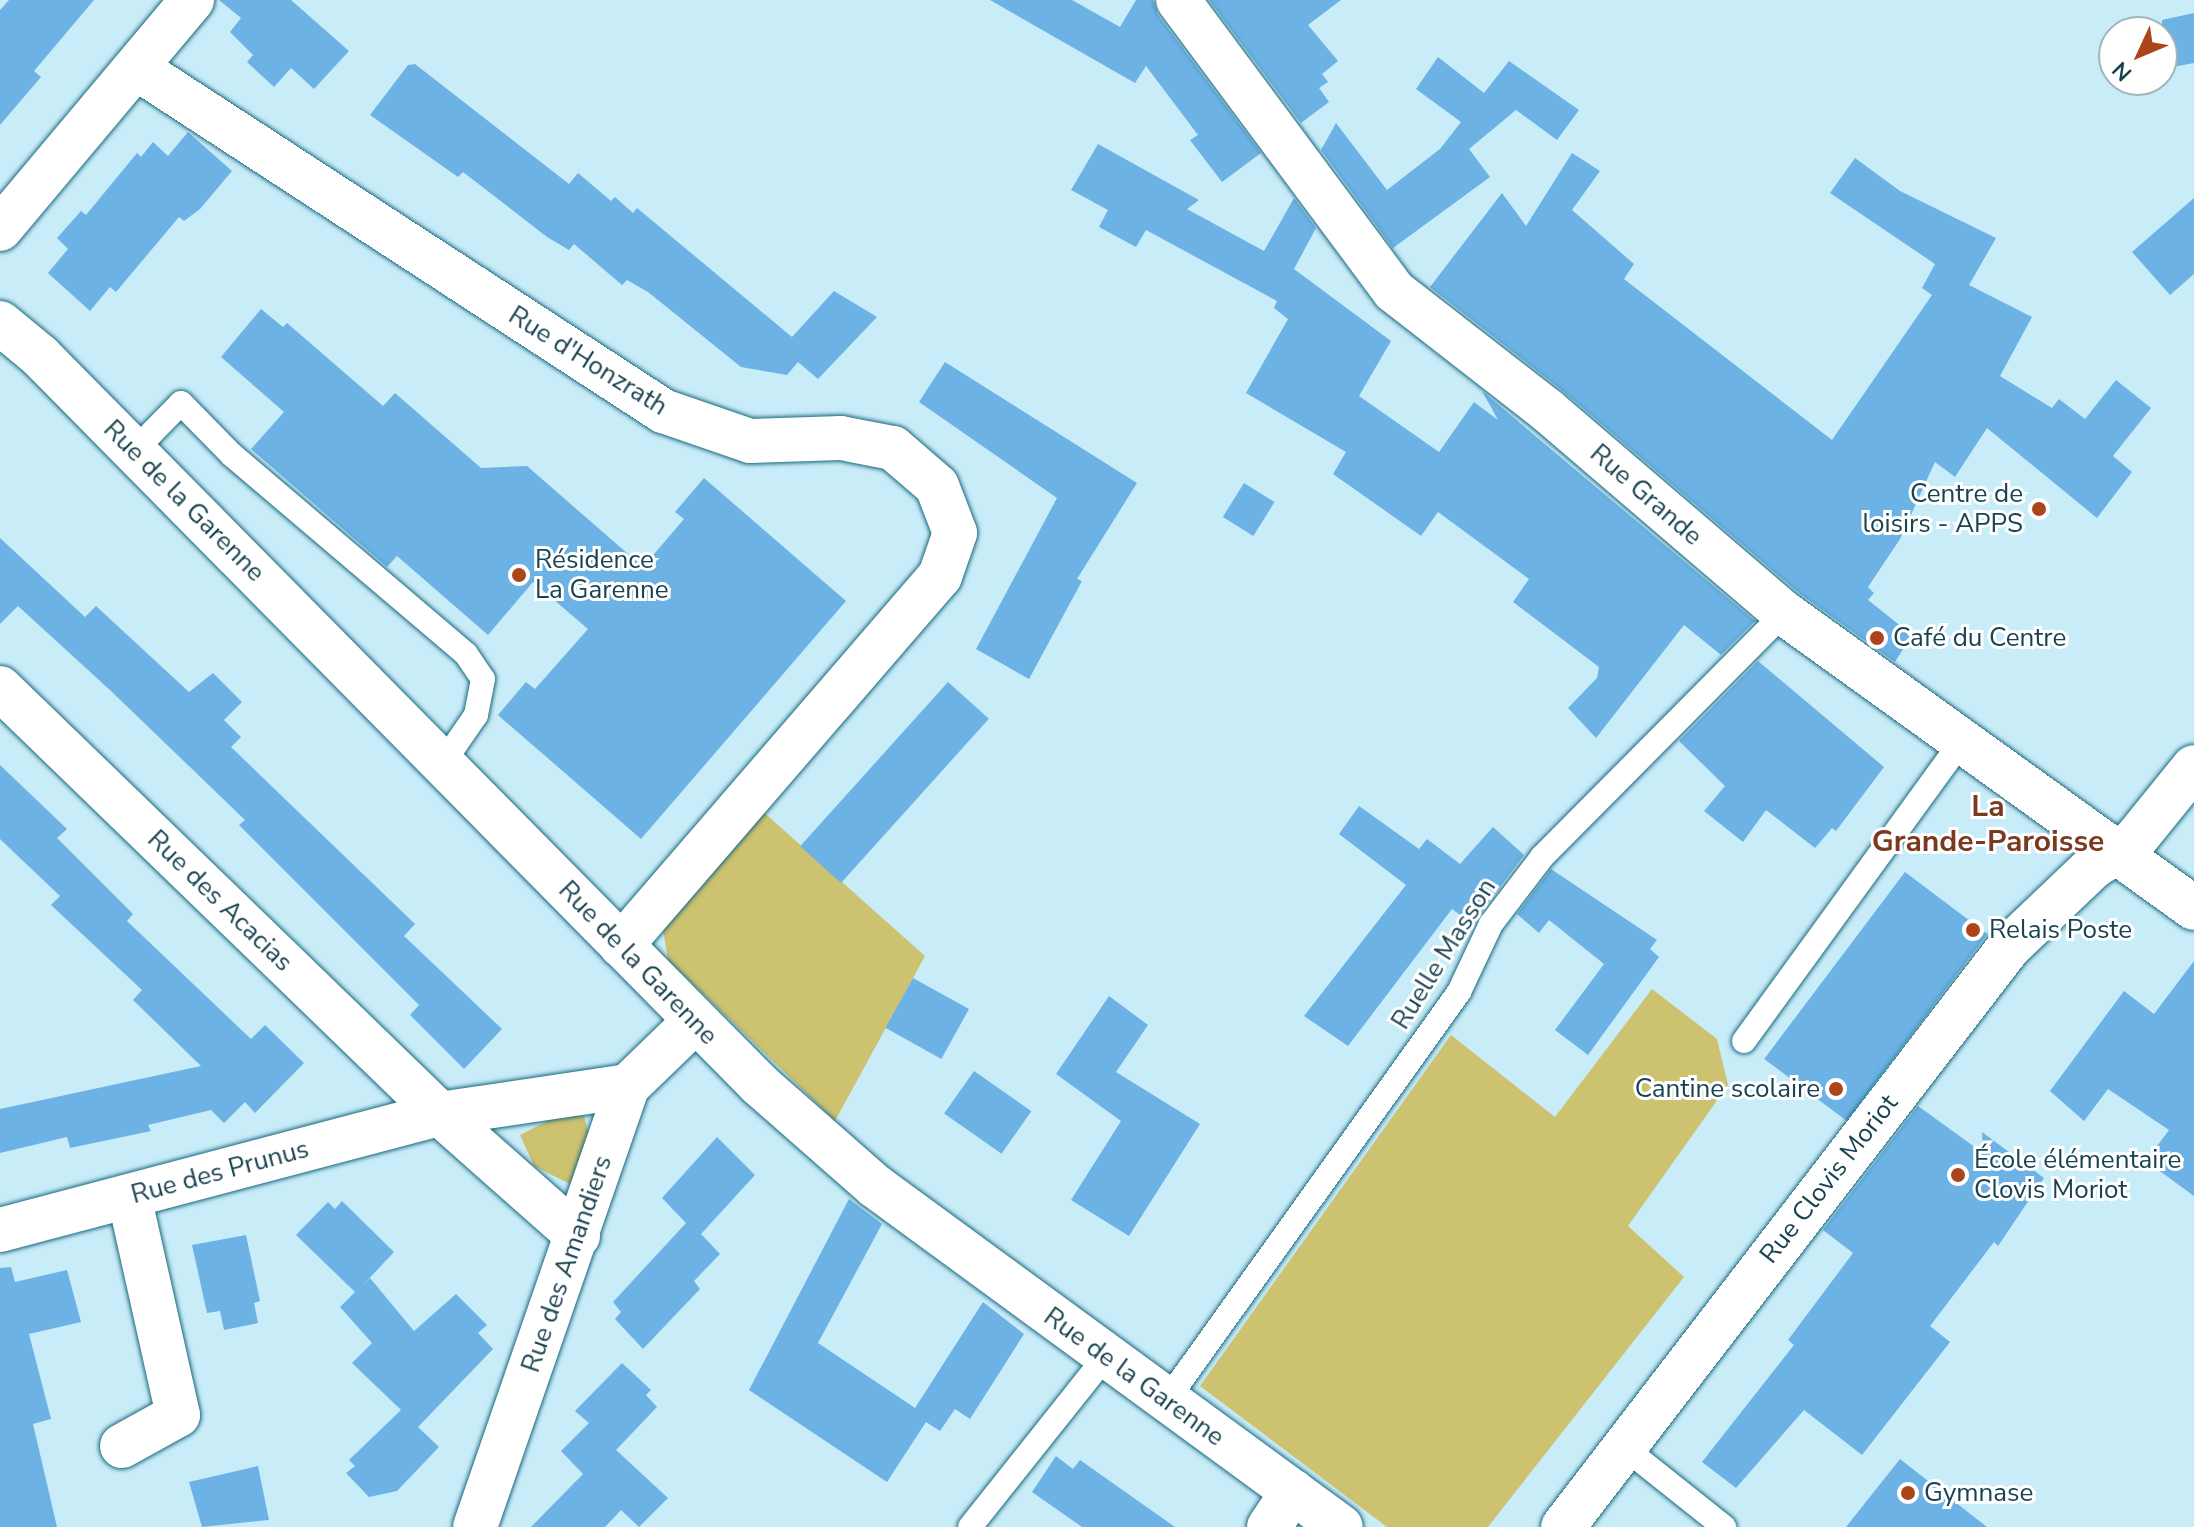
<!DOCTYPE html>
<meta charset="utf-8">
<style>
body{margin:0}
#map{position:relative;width:2194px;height:1527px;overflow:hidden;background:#c9ecf9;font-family:"Nunito Sans",sans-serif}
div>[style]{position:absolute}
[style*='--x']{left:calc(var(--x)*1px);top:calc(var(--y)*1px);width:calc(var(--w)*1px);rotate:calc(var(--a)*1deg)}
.green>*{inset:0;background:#cdc270}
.building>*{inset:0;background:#6cb2e4;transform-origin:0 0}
.roads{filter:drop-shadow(0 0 2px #18697f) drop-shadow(0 0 2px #18697f)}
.lane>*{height:24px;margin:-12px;padding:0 12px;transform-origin:12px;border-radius:12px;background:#fff}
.street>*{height:44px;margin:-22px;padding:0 22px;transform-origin:22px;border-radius:22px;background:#fff}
.dots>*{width:22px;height:22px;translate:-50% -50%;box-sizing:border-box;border:4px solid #fff;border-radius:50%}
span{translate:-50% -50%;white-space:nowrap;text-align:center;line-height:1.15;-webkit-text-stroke:6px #fff;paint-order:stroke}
.street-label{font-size:26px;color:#194350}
.poi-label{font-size:26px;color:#194350}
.right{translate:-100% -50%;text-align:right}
.left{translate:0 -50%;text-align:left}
.quarter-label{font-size:30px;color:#7b391f;font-weight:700}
.north{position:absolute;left:2098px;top:16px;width:80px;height:80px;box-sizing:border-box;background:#fff;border:2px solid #a3b4b9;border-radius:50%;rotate:226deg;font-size:22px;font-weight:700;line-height:32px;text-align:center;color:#194350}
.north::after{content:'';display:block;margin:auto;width:28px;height:36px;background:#ac461a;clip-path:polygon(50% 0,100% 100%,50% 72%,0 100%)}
</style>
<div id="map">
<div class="green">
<i style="clip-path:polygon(759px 808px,925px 956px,835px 1121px,668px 960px,661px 917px)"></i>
<i style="clip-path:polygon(1652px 989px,1717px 1039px,1728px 1085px,1628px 1226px,1684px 1277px,1488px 1527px,1387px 1527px,1200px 1386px,1451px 1035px,1555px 1117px)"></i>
<i style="clip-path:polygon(565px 1112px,584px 1116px,593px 1148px,570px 1184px,534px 1166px,520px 1135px)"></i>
</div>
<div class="building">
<i style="clip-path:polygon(9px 0,94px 0,34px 71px,41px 77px,0 125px,0 10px)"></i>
<i style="clip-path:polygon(219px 0,291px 0,349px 51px,314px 89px,291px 68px,274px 87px,247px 62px,253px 55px,230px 32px,241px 18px)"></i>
<i style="clip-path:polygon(990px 0,1072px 0,1120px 27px,1136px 0,1153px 0,1158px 15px,1261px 153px,1222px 182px,1190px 140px,1198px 135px,1146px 66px,1135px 83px)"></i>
<i style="clip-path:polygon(1209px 0,1341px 0,1308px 25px,1338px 61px,1322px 74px,1328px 82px,1319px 88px,1329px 102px,1301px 123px)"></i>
<i style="clip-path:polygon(2194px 13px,2194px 63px,2162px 69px,2162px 20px)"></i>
<i style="clip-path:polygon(1438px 57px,1484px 93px,1509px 61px,1579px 110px,1557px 140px,1516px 110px,1469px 149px,1490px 177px,1393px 248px,1321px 150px,1336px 123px,1387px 190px,1440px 149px,1461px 122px,1416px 89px)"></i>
<i style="clip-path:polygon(415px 64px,569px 184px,578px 173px,611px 201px,615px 197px,633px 213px,637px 208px,792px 337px,834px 291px,877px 317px,818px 379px,798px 362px,787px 375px,741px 367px,648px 292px,627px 280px,622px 285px,574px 244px,569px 250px,547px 237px,463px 172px,458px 177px,370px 115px,408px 65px)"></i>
<i style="clip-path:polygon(188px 132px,232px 171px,200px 209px,184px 221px,179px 217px,116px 292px,110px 287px,90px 311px,48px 273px,68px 249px,57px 238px,81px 211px,86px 215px,137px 153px,141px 157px,153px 142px,168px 156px)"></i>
<i style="clip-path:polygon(1098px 144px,1199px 200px,1187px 209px,1264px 251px,1294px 198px,1316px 228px,1294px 269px,1391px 341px,1359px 396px,1439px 452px,1474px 402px,1498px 420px,1482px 391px,1755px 621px,1721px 655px,1684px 625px,1596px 738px,1568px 708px,1597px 678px,1599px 667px,1513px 602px,1529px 579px,1438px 512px,1421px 536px,1333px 474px,1346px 452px,1246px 393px,1288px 319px,1274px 308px,1277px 301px,1146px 230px,1136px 247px,1099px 227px,1108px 210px,1071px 190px)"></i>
<i style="clip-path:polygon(1572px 153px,1600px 171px,1572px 210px,1634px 264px,1624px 279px,1832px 440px,1932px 295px,1922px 288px,1935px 264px,1830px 193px,1855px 158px,1900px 191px,1996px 238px,1969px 285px,2032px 317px,2000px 376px,2052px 408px,2059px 399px,2085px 419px,2116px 380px,2151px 408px,2113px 456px,2132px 472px,2097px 518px,1987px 428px,1955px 477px,1935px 462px,1900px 539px,1868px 587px,1874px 593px,1868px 600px,1912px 635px,1895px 662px,1799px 593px,1563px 391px,1430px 287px,1502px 193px,1526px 226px)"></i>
<i style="clip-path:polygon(2194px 198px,2194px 274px,2170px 295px,2132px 252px)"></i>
<i style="clip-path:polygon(261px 309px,283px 327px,287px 323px,383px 406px,395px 393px,481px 468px,527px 466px,643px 567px,684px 519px,675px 512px,704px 478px,846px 601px,641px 839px,498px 715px,526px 682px,535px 689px,588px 629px,533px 582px,488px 635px,397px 556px,387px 567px,251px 449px,284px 412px,221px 357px)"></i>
<i style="clip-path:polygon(945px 362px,1137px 483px,1077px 579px,1082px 581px,1029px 679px,976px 649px,1057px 498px,919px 402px)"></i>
<i style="left:1244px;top:483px;width:36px;height:40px;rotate:32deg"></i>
<i style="clip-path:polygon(0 538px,85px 617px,96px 606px,189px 692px,213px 673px,242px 702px,224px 720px,241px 737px,231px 747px,415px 924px,404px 936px,502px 1029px,464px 1069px,410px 1015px,419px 1005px,239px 825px,245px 820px,111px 691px,18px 606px,0 624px)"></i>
<i style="clip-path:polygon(1758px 661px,1884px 767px,1836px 831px,1832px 828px,1815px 848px,1766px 810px,1743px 842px,1704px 811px,1725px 786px,1679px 741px)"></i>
<i style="left:948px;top:682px;width:55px;height:221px;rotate:42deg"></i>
<i style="clip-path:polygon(0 765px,67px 829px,57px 838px,133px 914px,127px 921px,251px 1039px,265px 1025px,304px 1063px,255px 1113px,245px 1102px,224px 1123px,211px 1110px,148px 1125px,151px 1131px,70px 1148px,67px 1137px,0 1153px,0 1109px,201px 1066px,133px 1000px,142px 990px,51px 905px,60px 896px,0 839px)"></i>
<i style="clip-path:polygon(1359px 806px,1419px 849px,1427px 839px,1460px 864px,1493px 827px,1524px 855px,1472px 924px,1452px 909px,1348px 1046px,1304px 1016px,1406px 885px,1339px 834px)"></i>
<i style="clip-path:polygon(1551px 869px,1657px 940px,1650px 949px,1659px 957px,1588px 1055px,1555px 1030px,1604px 964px,1549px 920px,1539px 933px,1517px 914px)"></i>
<i style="left:1905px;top:872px;width:103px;height:234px;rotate:37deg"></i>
<i style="clip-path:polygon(2194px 961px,2194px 1196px,2146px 1161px,2169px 1130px,2108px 1089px,2084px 1121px,2050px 1091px,2124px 991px,2154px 1014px)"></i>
<i style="left:913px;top:978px;width:64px;height:57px;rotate:29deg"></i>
<i style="clip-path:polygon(1109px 996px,1148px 1025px,1116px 1072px,1200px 1124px,1129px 1236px,1071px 1200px,1121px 1121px,1056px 1074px)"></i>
<i style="left:974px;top:1071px;width:70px;height:52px;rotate:35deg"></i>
<i style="clip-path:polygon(1918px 1106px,1983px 1153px,1982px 1132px,2044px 1178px,1998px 1246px,1994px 1242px,1930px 1326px,1950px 1342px,1862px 1455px,1804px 1410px,1736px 1488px,1702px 1462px,1794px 1345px,1788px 1340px,1853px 1253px,1823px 1230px)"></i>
<i style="clip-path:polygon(717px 1137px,755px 1175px,701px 1234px,720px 1254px,694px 1281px,700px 1289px,643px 1349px,615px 1319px,621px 1312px,613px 1302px,686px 1223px,662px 1198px)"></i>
<i style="clip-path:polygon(849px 1199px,882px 1224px,818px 1343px,915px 1408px,983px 1302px,1024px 1334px,970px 1419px,955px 1409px,940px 1431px,926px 1422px,887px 1482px,749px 1390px)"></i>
<i style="clip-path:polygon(342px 1201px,394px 1252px,362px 1286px,370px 1278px,414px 1331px,456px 1294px,487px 1325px,478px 1333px,493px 1349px,418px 1427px,439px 1447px,397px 1491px,369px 1497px,346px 1473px,355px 1466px,349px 1460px,401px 1410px,352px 1363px,372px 1343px,340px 1307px,355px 1292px,296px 1235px,328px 1202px,335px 1209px)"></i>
<i style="clip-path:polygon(246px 1235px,260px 1301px,254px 1303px,258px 1323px,224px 1330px,220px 1311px,207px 1313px,192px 1245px)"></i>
<i style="clip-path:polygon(11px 1267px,15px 1282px,67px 1270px,81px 1322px,29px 1334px,51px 1419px,33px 1424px,57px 1527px,0 1527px,0 1268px)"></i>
<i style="clip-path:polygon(622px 1363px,651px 1390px,646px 1395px,657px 1407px,616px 1450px,668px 1498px,639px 1527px,621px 1510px,605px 1527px,531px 1527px,583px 1474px,561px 1451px,589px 1423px,575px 1411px)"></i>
<i style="clip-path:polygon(1056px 1456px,1073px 1469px,1080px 1460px,1175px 1527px,1082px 1527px,1032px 1492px)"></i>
<i style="clip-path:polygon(1900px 1459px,1987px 1527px,1846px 1527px)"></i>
<i style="clip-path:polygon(258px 1466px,269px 1520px,202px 1527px,189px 1482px)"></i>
</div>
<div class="roads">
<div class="lane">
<i style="--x:134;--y:451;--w:67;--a:-45.6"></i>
<i style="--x:181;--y:403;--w:73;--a:45.6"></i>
<i style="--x:232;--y:455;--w:307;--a:40.4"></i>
<i style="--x:466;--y:654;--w:30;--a:56"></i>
<i style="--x:483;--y:679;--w:37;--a:101"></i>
<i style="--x:476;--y:715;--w:58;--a:124.5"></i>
<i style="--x:1744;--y:1041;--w:371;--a:-54"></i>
<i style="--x:1167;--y:1400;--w:502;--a:-54.41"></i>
<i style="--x:1459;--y:992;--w:75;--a:-64.8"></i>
<i style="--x:1491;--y:924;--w:84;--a:-52.7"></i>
<i style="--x:1542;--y:857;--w:344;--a:-45.2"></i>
<i style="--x:1625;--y:1448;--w:127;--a:38.6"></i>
<i style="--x:970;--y:1527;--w:220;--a:-51.5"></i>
</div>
<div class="street">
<i style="--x:1178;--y:0;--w:362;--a:53.4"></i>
<i style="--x:1394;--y:291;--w:194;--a:37.9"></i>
<i style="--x:1547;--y:410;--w:312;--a:40.6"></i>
<i style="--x:1784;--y:613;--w:505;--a:35.74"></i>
<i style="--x:138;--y:69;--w:627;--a:33.08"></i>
<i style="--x:663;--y:411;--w:92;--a:19"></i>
<i style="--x:750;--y:441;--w:91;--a:-1.9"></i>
<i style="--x:841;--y:438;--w:53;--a:10.9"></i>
<i style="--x:893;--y:448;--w:58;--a:40.8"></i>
<i style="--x:937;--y:486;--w:50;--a:69"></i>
<i style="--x:955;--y:533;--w:46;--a:109.2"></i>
<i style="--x:940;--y:576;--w:488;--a:130.8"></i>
<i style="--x:0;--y:229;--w:299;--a:-50"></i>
<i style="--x:0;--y:323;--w:52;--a:39.5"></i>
<i style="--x:40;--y:356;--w:1025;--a:45.36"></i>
<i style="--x:760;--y:1085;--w:153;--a:41.3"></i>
<i style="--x:875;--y:1186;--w:577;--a:36.2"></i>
<i style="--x:0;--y:688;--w:612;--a:44.07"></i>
<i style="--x:0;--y:1230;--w:455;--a:-14.8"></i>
<i style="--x:578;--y:1236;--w:184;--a:-138.5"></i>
<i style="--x:440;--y:1114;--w:190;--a:-8.5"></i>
<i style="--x:122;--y:1446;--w:64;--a:-29"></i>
<i style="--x:178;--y:1415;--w:224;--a:-102.6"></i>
<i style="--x:475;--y:1527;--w:467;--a:-70.9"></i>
<i style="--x:628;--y:1086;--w:91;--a:-44.1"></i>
<i style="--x:1269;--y:1527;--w:43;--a:-56.3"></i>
<i style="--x:1563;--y:1527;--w:732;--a:-52.44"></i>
<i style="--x:2009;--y:947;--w:116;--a:-43.6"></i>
<i style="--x:2093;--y:867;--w:49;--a:-32.4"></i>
<i style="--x:2134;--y:841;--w:95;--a:-51"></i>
</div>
</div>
<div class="dots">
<i style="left:2039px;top:509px;background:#ac461a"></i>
<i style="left:519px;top:575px;background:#ac461a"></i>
<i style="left:1877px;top:638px;background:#ac461a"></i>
<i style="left:1973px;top:930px;background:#ac461a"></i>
<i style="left:1836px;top:1089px;background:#ac461a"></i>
<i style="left:1958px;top:1175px;background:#ac461a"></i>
<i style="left:1908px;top:1493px;background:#ac461a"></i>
</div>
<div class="street-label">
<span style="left:588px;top:361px;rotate:32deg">Rue d'Honzrath</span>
<span style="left:1646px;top:495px;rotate:41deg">Rue Grande</span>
<span style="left:184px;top:501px;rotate:45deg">Rue de la Garenne</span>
<span style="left:220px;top:901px;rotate:44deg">Rue des Acacias</span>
<span style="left:1444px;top:954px;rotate:-58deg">Ruelle Masson</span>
<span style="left:638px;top:963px;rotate:46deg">Rue de la Garenne</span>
<span style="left:220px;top:1172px;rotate:-15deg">Rue des Prunus</span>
<span style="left:1829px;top:1179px;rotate:-52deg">Rue Clovis Moriot</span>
<span style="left:567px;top:1264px;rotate:-71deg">Rue des Amandiers</span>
<span style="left:1134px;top:1377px;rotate:36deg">Rue de la Garenne</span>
</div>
<div class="poi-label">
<span class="right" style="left:2023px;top:509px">Centre de<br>loisirs - APPS</span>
<span class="left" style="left:535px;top:575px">Résidence<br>La Garenne</span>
<span class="left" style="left:1893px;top:638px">Café du Centre</span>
<span class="left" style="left:1989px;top:930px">Relais Poste</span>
<span class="right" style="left:1820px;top:1089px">Cantine scolaire</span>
<span class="left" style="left:1974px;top:1175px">École élémentaire<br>Clovis Moriot</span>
<span class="left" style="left:1924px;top:1493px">Gymnase</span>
</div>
<div class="quarter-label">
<span style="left:1988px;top:824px">La<br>Grande-Paroisse</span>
</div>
<div class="north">N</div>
</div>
